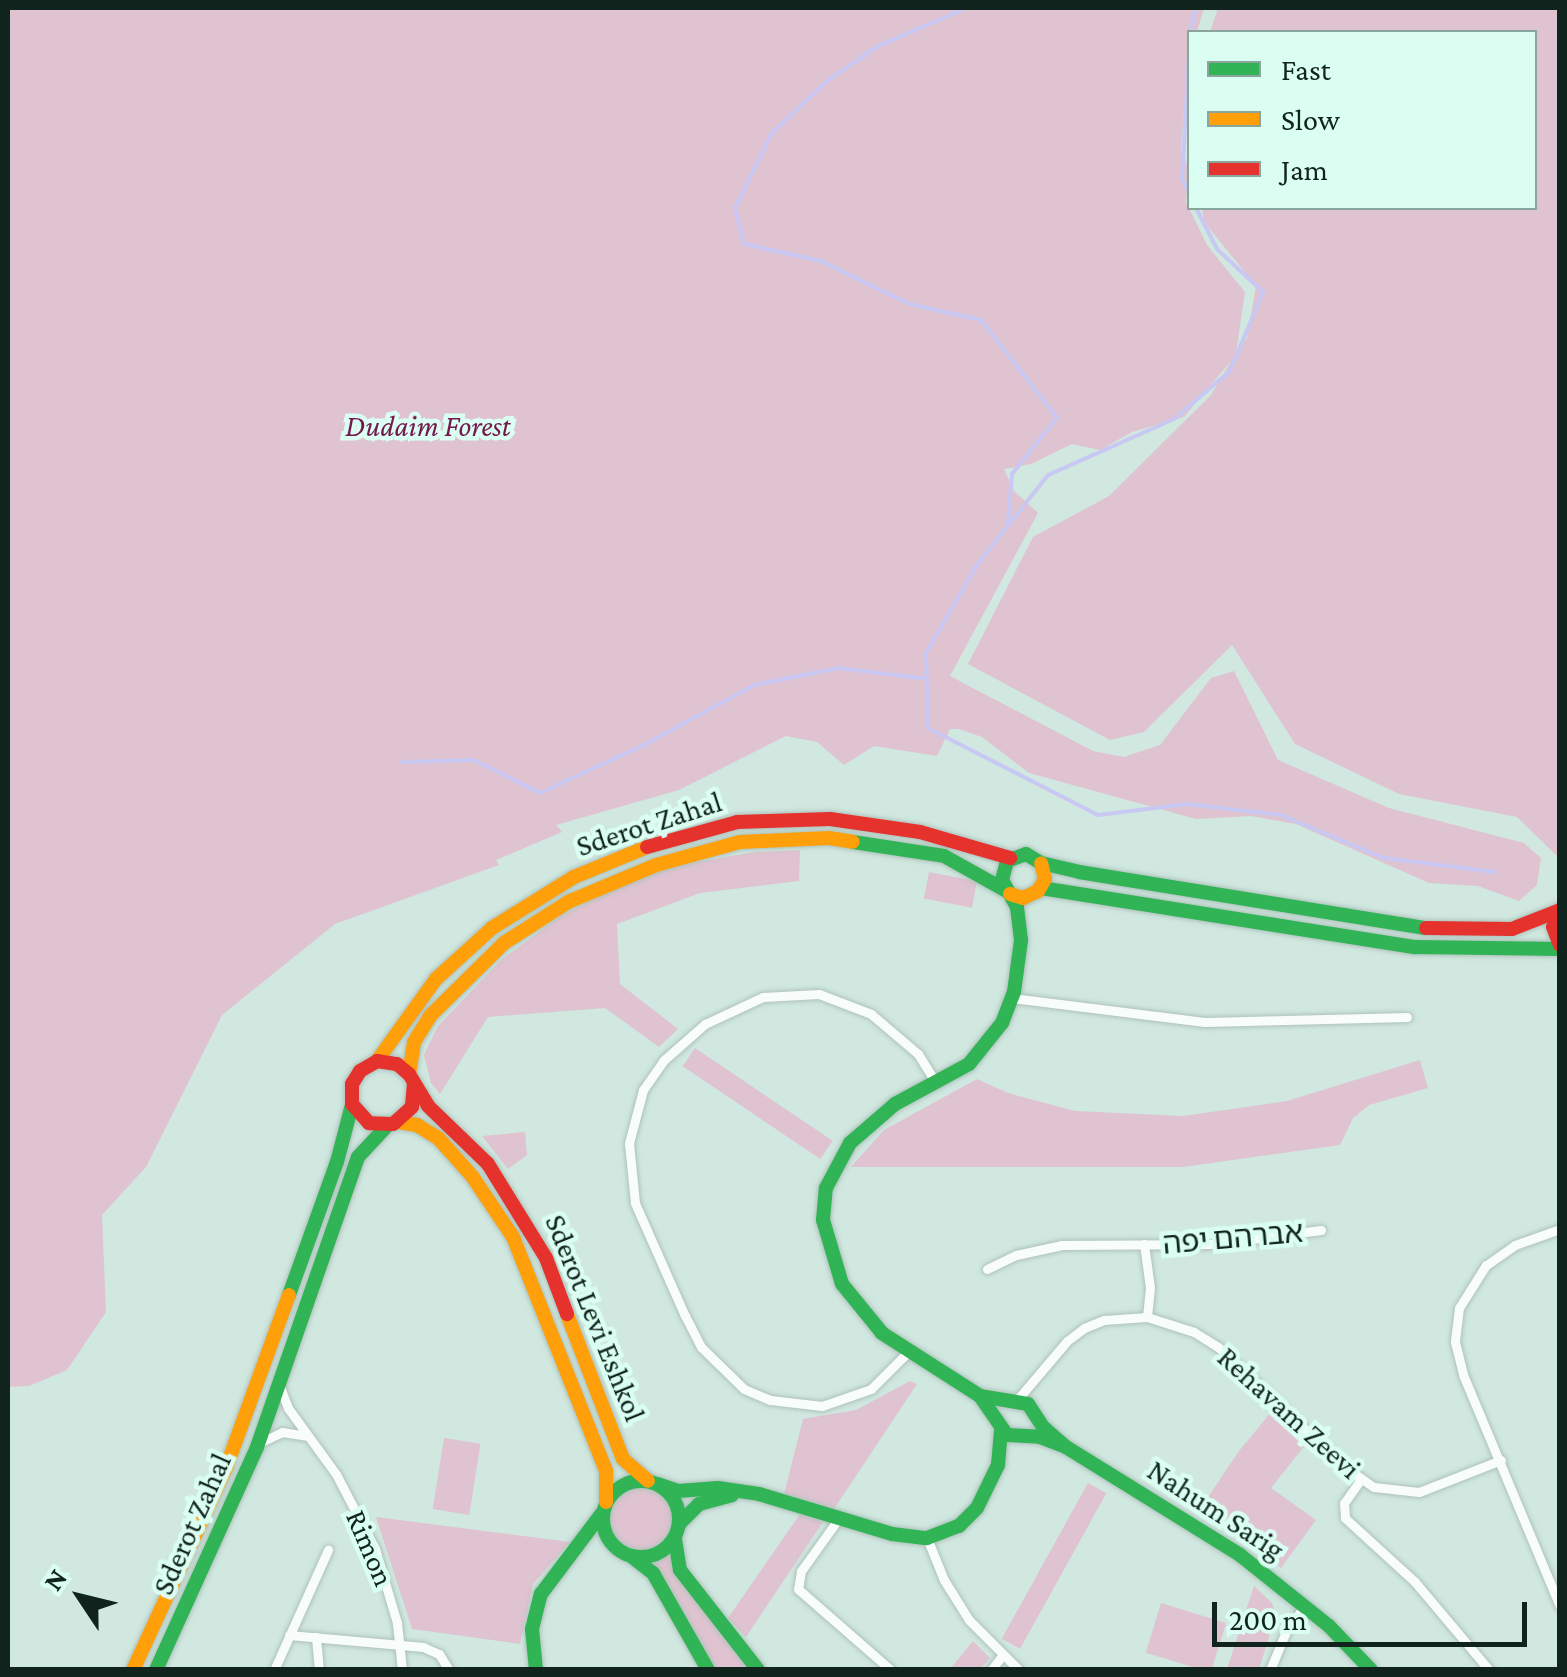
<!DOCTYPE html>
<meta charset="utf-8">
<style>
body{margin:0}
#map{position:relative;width:1567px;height:1677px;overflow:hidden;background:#d0e8e0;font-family:"Crimson Pro","Noto Sans Hebrew",serif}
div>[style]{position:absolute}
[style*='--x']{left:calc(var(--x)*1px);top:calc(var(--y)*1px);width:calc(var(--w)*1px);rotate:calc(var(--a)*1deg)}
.green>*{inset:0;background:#dfc3d0;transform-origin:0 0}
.round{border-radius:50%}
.stream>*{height:4px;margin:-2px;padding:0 2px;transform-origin:2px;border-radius:2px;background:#c8c8f2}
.roads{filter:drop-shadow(0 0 2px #aec2bb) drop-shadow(0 0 2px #aec2bb)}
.street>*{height:9px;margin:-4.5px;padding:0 4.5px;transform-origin:4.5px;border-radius:4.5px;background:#f8fcfa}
.fast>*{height:14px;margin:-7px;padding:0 7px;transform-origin:7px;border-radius:7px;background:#30b455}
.fast>.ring{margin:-7px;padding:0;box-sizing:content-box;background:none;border:14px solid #30b455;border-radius:50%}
.slow>*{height:14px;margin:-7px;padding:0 7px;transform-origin:7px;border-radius:7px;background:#ff9f0a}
.jam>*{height:14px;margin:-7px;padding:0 7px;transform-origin:7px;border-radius:7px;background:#e5322d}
span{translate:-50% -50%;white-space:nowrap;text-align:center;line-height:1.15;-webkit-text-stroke:9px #dafef1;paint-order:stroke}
.park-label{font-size:30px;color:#76174c;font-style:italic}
.street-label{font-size:30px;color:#11231d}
.frame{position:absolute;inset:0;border:10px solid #11231d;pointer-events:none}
.legend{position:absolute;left:1187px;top:30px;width:350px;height:180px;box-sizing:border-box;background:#dafef1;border:2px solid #8aa69c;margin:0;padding:12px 18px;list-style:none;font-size:30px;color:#11231d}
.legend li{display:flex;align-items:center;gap:20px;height:50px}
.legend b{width:50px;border:2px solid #8aa69c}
.north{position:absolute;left:30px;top:1547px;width:100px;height:100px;-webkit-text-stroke:8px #dafef1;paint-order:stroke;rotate:305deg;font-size:28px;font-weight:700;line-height:40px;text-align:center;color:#11231d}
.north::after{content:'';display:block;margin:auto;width:35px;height:45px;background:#11231d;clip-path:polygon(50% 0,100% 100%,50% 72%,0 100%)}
.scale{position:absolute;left:1212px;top:1602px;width:315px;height:45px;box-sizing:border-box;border:5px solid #11231d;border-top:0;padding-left:12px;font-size:30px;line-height:35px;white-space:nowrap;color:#11231d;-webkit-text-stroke:8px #dafef1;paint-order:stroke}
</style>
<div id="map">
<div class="green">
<i style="clip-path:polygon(8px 8px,1204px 8px,1197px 32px,1190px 32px,1181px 150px,1189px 167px,1186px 202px,1207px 245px,1245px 292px,1236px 353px,1247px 338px,1256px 286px,1204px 222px,1202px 208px,1534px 208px,1534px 32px,1210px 32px,1218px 8px,1559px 8px,1559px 858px,1517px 817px,1399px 794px,1295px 744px,1232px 645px,1144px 732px,1110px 740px,968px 664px,1033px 537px,1109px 496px,1211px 395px,1231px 361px,1184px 417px,1132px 432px,1100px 450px,1072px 444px,1031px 464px,1004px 469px,1014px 491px,1038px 513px,950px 676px,1093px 751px,1124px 757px,1160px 745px,1211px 678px,1234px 671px,1278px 760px,1389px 808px,1524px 843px,1541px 858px,1537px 885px,1519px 901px,1478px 886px,1429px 883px,1296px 824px,1251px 816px,1196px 819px,1029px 773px,982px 737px,959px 729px,950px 729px,937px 756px,874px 746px,844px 765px,817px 742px,786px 736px,679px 790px,556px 825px,562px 832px,496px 860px,499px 865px,335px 924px,222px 1015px,146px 1167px,102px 1215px,106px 1312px,67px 1370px,29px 1386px,8px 1387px)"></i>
<i style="clip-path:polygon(800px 850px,799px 881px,700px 893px,617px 924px,620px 984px,678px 1029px,659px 1047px,605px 1008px,488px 1017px,440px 1094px,431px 1083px,424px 1055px,438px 1026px,501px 960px,562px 915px,632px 880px,670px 867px,754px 852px)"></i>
<i style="left:929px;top:872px;width:49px;height:27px;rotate:11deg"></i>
<i style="left:695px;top:1048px;width:166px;height:22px;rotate:34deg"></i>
<i style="clip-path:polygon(1420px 1060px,1428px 1088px,1369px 1105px,1353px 1118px,1340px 1145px,1183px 1167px,851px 1167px,884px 1130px,977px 1079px,1008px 1093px,1075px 1111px,1183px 1116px,1287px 1101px)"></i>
<i style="clip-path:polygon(525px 1132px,527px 1155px,508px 1169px,482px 1136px)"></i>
<i style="clip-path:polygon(910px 1381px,917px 1384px,834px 1509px,784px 1494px,803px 1419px,856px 1410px)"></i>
<i style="clip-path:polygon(1272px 1411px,1306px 1444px,1271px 1488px,1316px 1520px,1281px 1568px,1198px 1512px,1239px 1451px)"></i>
<i style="left:444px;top:1438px;width:37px;height:72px;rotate:9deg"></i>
<i style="left:1088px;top:1483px;width:21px;height:178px;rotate:29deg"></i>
<i class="round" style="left:610px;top:1488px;width:62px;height:62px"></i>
<i style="clip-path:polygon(800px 1514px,823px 1522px,746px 1637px,728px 1618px)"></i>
<i style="clip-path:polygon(376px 1517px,570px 1542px,533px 1584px,520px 1644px,412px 1629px)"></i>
<i style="clip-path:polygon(669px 1554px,701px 1608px,751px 1669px,716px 1669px,652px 1564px)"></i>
<i style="clip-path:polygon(1254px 1586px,1272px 1603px,1276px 1615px,1259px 1669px,1227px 1669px)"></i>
<i style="left:1161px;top:1603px;width:68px;height:52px;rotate:17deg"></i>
<i style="clip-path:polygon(973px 1641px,990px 1658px,980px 1669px,950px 1669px)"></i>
</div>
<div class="stream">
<i style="--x:967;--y:8;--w:97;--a:156.9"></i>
<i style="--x:878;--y:46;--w:62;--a:145.5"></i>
<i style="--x:827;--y:81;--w:77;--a:136.6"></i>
<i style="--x:771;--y:134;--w:82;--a:115.9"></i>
<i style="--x:735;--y:208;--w:37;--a:76"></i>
<i style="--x:744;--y:244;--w:79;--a:12.4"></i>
<i style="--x:821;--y:261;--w:98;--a:26"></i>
<i style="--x:909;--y:304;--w:74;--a:12.5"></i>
<i style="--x:981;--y:320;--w:124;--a:52.2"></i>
<i style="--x:1057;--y:418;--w:72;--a:128.8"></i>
<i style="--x:1012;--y:474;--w:49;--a:94.7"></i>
<i style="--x:1190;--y:32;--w:25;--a:-76"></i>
<i style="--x:1190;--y:37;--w:142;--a:93.2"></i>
<i style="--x:1182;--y:179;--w:18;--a:63"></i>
<i style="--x:1196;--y:208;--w:46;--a:62.9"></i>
<i style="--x:1217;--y:249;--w:63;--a:43.1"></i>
<i style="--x:1263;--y:292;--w:86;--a:112.7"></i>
<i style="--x:1230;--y:371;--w:74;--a:139.4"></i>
<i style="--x:1174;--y:419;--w:138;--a:156"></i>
<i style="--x:1048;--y:475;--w:115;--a:128.3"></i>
<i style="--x:977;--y:565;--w:102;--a:120.1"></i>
<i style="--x:926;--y:653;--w:75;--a:88.5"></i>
<i style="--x:928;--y:728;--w:191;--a:27.1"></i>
<i style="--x:1098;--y:815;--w:90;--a:-7"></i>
<i style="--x:1187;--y:804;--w:95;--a:6.7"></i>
<i style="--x:1281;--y:815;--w:112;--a:22.7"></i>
<i style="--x:1384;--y:858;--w:112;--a:7.2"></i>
<i style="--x:402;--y:762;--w:72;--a:-1.6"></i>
<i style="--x:474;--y:760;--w:74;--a:26.6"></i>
<i style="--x:540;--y:793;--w:115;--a:-24.8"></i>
<i style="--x:644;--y:745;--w:125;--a:-28.6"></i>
<i style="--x:754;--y:685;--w:87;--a:-11.3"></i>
<i style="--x:839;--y:668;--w:89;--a:7.1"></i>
</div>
<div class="roads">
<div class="street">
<i style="--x:1012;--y:998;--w:194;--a:7.1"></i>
<i style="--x:1205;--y:1022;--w:202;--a:-1.4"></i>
<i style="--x:1560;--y:1229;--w:48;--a:160.4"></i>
<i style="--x:1515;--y:1245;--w:35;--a:145"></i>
<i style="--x:1486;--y:1265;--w:51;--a:122.1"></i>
<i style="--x:1459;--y:1308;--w:34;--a:97"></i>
<i style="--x:1455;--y:1342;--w:36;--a:76"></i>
<i style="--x:1464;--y:1377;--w:248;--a:67.3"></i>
<i style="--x:1144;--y:1244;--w:44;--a:82.2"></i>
<i style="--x:1150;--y:1288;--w:29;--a:96"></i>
<i style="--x:987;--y:1269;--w:32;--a:-26"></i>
<i style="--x:1016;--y:1255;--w:47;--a:-12.3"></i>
<i style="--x:1062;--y:1245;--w:151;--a:-0.4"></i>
<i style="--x:1213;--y:1244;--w:109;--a:-7.4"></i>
<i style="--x:908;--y:1352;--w:52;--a:135"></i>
<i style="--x:871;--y:1389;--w:52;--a:160.9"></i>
<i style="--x:822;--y:1406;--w:52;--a:-173.4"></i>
<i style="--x:770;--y:1400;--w:28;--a:-157"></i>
<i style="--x:744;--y:1389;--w:60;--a:-135.7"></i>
<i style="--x:701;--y:1347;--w:35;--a:-117"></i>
<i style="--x:685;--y:1316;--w:124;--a:-113.9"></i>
<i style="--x:635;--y:1203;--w:60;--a:-95.7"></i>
<i style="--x:629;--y:1143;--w:55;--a:-75.2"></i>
<i style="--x:643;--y:1090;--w:37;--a:-55"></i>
<i style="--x:664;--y:1060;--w:55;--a:-41.3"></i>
<i style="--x:705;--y:1024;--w:64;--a:-25"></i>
<i style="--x:763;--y:997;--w:56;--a:-3.1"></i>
<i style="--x:819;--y:994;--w:56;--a:21"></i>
<i style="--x:871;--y:1014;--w:62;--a:40.4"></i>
<i style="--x:918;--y:1054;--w:34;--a:58"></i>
<i style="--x:280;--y:1387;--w:22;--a:69"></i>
<i style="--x:288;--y:1408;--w:82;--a:54"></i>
<i style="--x:336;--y:1474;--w:85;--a:62.5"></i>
<i style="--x:375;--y:1549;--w:77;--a:73.4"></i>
<i style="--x:397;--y:1623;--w:47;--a:83.9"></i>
<i style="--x:1017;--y:1400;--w:77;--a:-49.7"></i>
<i style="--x:1067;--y:1341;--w:21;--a:-37"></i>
<i style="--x:1084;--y:1328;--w:22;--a:-22"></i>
<i style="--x:1104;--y:1320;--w:43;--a:-4"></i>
<i style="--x:1147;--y:1317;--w:49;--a:17.7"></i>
<i style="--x:1194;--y:1332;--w:28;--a:32"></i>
<i style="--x:1218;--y:1347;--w:175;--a:43.4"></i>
<i style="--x:1345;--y:1467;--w:35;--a:35"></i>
<i style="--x:1374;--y:1487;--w:45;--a:6.3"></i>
<i style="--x:1419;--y:1492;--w:88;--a:-21.3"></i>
<i style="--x:261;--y:1442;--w:23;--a:-25"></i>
<i style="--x:282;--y:1432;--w:25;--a:9"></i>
<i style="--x:1361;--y:1479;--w:29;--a:125"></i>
<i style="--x:1344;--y:1503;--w:15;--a:86"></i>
<i style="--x:1345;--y:1518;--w:95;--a:42.4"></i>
<i style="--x:1415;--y:1582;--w:115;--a:49.9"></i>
<i style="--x:839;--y:1518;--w:65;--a:125.6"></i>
<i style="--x:801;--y:1571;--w:18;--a:99"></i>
<i style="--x:798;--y:1589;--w:123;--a:41.1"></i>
<i style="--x:927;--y:1538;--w:45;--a:68"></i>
<i style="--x:944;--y:1580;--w:47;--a:58"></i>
<i style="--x:969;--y:1620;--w:71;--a:45"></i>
<i style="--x:289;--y:1635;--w:135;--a:5.1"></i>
<i style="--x:423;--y:1647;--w:17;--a:24"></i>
<i style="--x:439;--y:1654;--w:19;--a:58"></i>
<i style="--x:316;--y:1637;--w:33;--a:85"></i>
<i style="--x:274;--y:1670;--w:132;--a:-65.8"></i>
<i style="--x:991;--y:1670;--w:18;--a:-52"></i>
<i style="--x:1270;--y:1670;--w:44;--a:-67.5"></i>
<i style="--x:1287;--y:1629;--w:29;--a:-52"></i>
</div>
<div class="fast">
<i style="--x:853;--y:842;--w:92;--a:8.7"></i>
<i style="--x:944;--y:856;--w:72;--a:29.1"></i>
<i style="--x:1041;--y:888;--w:379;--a:9"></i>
<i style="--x:1415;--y:947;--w:145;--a:0.8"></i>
<i style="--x:289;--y:1295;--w:141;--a:-70.2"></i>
<i style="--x:337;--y:1162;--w:59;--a:-75.3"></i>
<i style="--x:980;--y:1396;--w:47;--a:55.3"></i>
<i style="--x:1007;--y:1435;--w:33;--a:3"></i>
<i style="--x:1040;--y:1437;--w:28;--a:21"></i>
<i style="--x:1066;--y:1447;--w:205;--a:31.8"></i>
<i style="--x:1240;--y:1555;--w:114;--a:38.6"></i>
<i style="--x:1329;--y:1626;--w:61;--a:46.3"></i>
<i style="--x:1066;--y:1447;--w:30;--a:-139"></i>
<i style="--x:1043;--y:1427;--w:27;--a:-123"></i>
<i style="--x:1028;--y:1404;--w:49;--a:-170.5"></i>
<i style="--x:980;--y:1396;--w:117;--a:-147.3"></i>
<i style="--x:882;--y:1333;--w:63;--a:-129.2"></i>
<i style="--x:842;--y:1284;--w:67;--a:-106.5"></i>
<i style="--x:823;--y:1220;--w:32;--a:-85"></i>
<i style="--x:826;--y:1188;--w:51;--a:-61.9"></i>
<i style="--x:850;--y:1143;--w:60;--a:-40.9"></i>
<i style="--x:895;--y:1104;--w:84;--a:-28.4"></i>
<i style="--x:969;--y:1064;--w:53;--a:-51.2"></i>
<i style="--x:1002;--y:1023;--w:33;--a:-69"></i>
<i style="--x:1014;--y:992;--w:52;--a:-82.3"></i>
<i style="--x:1021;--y:940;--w:33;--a:-97"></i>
<i style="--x:1017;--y:907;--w:31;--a:-119"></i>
<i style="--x:1002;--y:880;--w:20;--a:-75"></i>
<i style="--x:1007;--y:861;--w:20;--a:-20"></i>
<i style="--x:1026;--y:854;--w:17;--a:31"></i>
<i style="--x:1041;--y:863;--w:39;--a:13"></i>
<i style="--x:1079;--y:872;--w:351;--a:9.2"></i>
<i class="ring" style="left:603px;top:1481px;width:62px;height:62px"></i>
<i style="--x:658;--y:1484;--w:21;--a:19"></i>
<i style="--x:678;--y:1491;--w:40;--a:-4.3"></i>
<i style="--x:718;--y:1488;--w:41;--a:8.3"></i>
<i style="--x:759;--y:1494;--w:139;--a:16.7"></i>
<i style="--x:892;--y:1534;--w:35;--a:7"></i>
<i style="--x:927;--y:1538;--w:34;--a:-21"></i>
<i style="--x:959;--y:1526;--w:25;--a:-45"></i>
<i style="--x:977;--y:1508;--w:48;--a:-64"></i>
<i style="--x:998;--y:1465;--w:37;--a:-85"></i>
<i style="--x:679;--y:1524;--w:28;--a:-45"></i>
<i style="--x:699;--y:1504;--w:34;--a:-15"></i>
<i style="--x:675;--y:1539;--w:31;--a:81"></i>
<i style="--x:680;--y:1570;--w:127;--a:52"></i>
<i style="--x:631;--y:1556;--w:28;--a:38"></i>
<i style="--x:653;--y:1573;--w:112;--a:60.4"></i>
<i style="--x:156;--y:1670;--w:245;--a:-65.6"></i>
<i style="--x:257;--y:1447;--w:307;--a:-70.8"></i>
<i style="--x:358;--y:1157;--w:42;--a:-46.9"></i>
<i style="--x:536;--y:1670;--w:41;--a:-95.6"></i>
<i style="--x:532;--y:1629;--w:36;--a:-76"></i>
<i style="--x:541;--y:1594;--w:101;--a:-53"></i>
</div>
<div class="slow">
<i style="--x:1010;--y:894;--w:14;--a:17"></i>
<i style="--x:1023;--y:898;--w:17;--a:-25"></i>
<i style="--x:1038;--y:891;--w:14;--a:-60"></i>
<i style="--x:1045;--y:879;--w:16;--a:-104"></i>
<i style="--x:377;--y:1061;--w:101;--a:-54.3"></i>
<i style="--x:436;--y:979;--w:76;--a:-42.3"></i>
<i style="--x:492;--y:928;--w:97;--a:-31.9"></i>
<i style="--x:574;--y:877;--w:79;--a:-22.3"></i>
<i style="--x:409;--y:1074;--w:32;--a:-81"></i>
<i style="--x:414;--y:1042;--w:31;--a:-58"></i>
<i style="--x:430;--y:1016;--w:104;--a:-44.6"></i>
<i style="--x:504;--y:943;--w:76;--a:-32.6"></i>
<i style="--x:568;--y:902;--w:95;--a:-22.8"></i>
<i style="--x:656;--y:865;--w:87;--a:-15.3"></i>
<i style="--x:740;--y:842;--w:89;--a:-2.6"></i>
<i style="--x:829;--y:838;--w:24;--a:9"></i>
<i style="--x:398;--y:1122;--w:19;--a:9"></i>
<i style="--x:417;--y:1125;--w:26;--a:32"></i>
<i style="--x:439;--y:1139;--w:50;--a:48.3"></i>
<i style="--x:472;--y:1176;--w:73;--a:56.1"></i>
<i style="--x:513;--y:1237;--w:252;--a:68.3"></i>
<i style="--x:606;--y:1471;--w:31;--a:90"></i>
<i style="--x:567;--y:1314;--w:155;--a:68.9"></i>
<i style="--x:623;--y:1459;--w:33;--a:41"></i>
<i style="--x:133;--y:1670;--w:222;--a:-65.3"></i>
<i style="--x:226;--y:1468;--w:184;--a:-70"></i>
</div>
<div class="jam">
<i style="--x:647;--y:847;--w:93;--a:-15.5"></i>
<i style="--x:737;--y:822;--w:93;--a:-1.8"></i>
<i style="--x:830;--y:819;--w:91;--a:8.2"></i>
<i style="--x:920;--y:832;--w:94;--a:16.1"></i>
<i style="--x:1560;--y:910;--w:18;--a:112"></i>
<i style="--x:1553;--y:927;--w:19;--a:69"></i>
<i style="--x:1426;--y:928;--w:86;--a:0.7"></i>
<i style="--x:1512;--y:929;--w:49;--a:-21.4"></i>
<i style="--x:414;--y:1083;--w:24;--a:95"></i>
<i style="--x:412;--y:1107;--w:25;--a:138"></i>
<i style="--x:393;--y:1124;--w:24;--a:-178"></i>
<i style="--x:369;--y:1123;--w:25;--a:-132"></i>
<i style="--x:352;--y:1104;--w:20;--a:-90"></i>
<i style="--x:352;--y:1084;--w:15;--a:-58"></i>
<i style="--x:360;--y:1071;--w:20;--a:-30"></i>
<i style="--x:377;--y:1061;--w:20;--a:9"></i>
<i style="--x:397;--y:1064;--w:16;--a:40"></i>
<i style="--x:409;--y:1074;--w:37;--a:59"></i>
<i style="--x:428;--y:1106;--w:83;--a:44"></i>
<i style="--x:488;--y:1164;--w:110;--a:58.3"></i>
<i style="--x:546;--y:1258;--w:60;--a:69.4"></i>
</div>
</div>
<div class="park-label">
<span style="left:428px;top:426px">Dudaim Forest</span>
</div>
<div class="street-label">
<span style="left:649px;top:824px;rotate:-18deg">Sderot Zahal</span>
<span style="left:1233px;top:1238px;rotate:-5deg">אברהם יפה</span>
<span style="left:595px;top:1318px;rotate:68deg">Sderot Levi Eshkol</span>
<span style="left:1289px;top:1413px;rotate:42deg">Rehavam Zeevi</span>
<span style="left:1216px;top:1510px;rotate:33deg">Nahum Sarig</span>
<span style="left:192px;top:1524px;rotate:-66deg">Sderot Zahal</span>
<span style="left:370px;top:1548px;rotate:67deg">Rimon</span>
</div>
<div class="frame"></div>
<ul class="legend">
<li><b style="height:12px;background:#30b455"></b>Fast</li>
<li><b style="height:12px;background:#ff9f0a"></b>Slow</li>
<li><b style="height:12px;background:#e5322d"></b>Jam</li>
</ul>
<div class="north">N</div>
<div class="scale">200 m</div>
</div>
